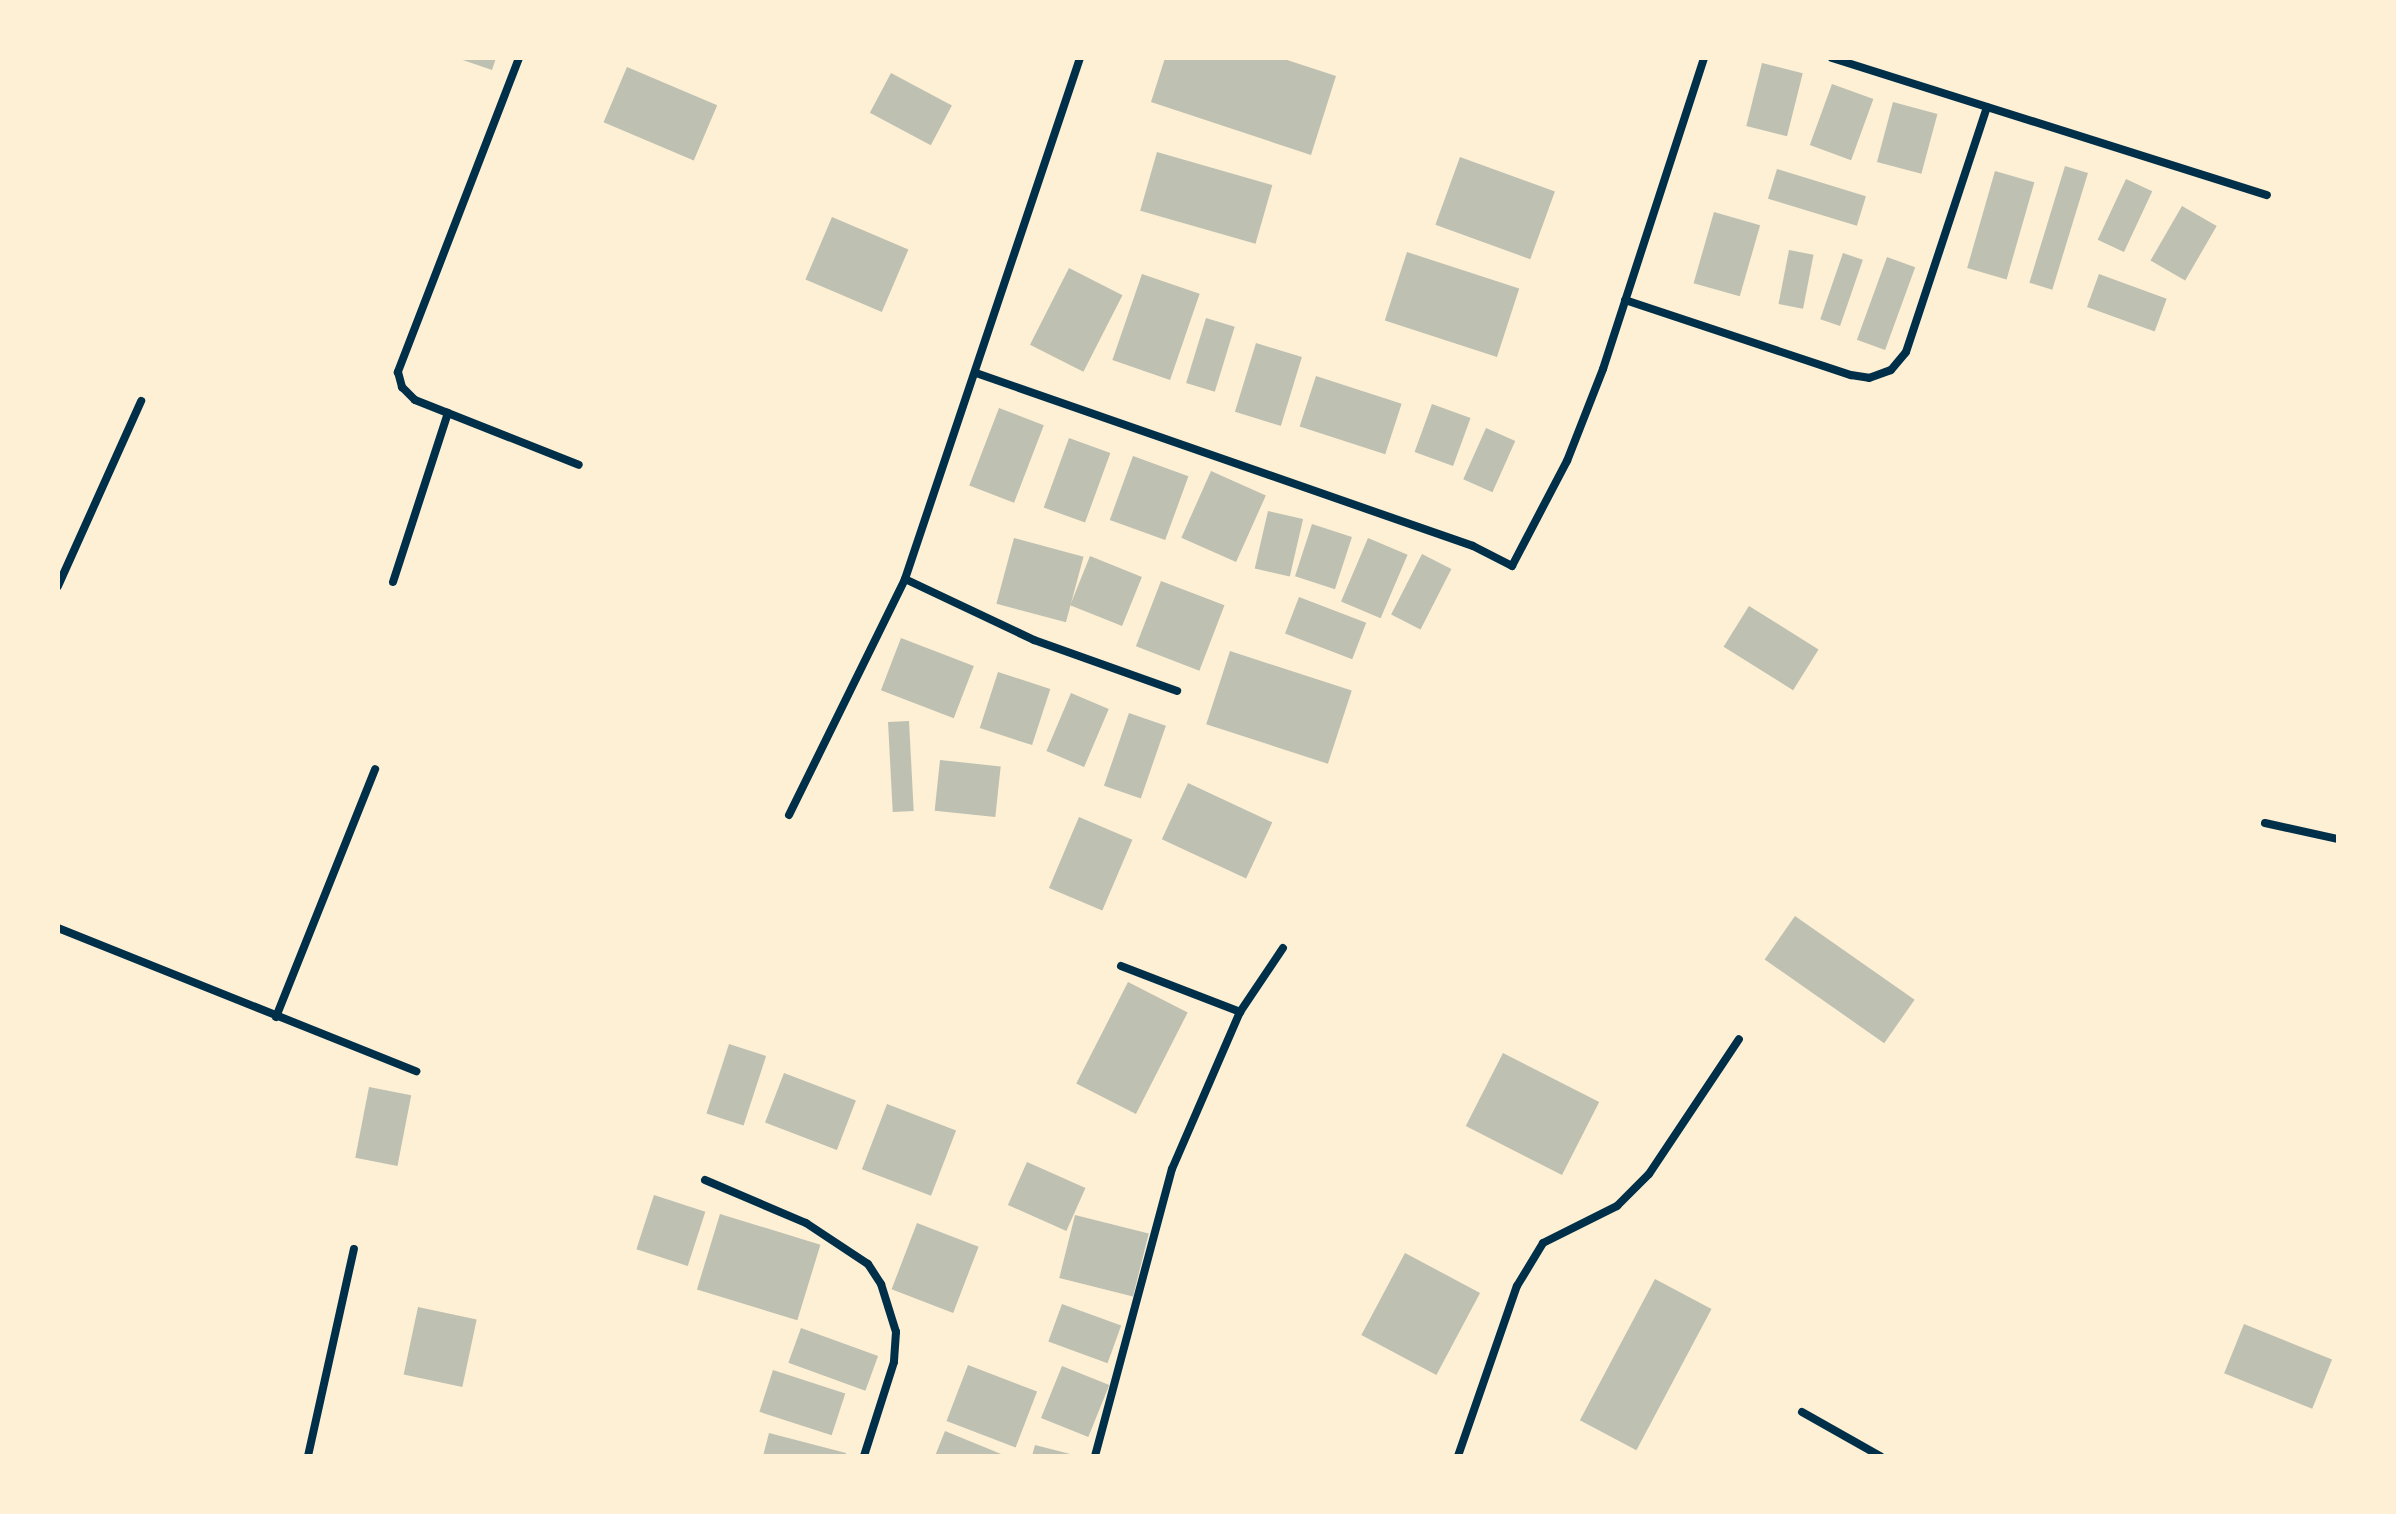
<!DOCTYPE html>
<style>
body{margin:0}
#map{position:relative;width:2396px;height:1514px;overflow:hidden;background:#fdf0d5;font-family:"Varela Round",sans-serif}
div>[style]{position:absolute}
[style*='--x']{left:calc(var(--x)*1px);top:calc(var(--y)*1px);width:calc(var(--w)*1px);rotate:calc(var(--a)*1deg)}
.building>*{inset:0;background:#bec0b2;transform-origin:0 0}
.minor>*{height:8px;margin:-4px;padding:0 4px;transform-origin:4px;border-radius:4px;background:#003049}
span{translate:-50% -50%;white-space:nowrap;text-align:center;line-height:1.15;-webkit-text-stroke:7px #fdf0d5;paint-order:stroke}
.frame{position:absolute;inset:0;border:60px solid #fdf0d5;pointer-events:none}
</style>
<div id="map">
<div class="building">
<i style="clip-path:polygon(457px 58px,496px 58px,492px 70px)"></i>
<i style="clip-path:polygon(1165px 58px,1281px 58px,1336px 76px,1311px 155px,1151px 102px)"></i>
<i style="left:1762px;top:63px;width:42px;height:65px;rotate:14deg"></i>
<i style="left:627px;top:67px;width:98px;height:60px;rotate:23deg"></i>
<i style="left:891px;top:73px;width:69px;height:45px;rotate:28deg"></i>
<i style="left:1832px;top:84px;width:44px;height:65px;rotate:20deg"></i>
<i style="left:1893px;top:102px;width:46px;height:62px;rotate:15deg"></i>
<i style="left:1157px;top:152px;width:120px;height:61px;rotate:16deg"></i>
<i style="left:1460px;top:157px;width:101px;height:72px;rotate:20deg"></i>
<i style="left:2065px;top:166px;width:24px;height:122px;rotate:17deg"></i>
<i style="left:1777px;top:169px;width:93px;height:31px;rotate:17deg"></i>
<i style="left:1995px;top:171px;width:41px;height:101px;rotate:16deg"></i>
<i style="left:2126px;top:179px;width:29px;height:67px;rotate:25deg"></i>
<i style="left:2182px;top:206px;width:40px;height:63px;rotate:30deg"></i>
<i style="left:1714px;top:212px;width:48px;height:74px;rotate:16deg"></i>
<i style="left:832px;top:217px;width:83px;height:68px;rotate:23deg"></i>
<i style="left:1789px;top:250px;width:25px;height:55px;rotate:11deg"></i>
<i style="left:1407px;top:252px;width:118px;height:72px;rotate:18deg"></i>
<i style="left:1843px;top:253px;width:21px;height:70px;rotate:19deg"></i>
<i style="left:1887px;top:257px;width:30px;height:88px;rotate:20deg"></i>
<i style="left:1069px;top:268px;width:60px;height:86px;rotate:27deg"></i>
<i style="left:1142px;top:274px;width:61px;height:91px;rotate:19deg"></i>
<i style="left:2099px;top:274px;width:72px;height:35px;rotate:20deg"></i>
<i style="left:1206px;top:318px;width:30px;height:68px;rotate:17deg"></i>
<i style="left:1256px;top:343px;width:48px;height:72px;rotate:17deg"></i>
<i style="left:1316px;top:376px;width:90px;height:53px;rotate:18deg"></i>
<i style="left:1432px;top:404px;width:41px;height:51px;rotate:20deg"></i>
<i style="left:999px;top:408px;width:48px;height:83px;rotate:21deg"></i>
<i style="left:1486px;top:428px;width:32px;height:56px;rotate:24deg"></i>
<i style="left:1069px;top:438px;width:44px;height:74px;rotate:20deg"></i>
<i style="left:1133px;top:456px;width:59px;height:68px;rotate:20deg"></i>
<i style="left:1211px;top:471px;width:60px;height:73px;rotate:24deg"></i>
<i style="left:1268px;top:511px;width:36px;height:59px;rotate:13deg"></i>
<i style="left:1312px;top:524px;width:42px;height:55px;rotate:18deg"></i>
<i style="left:1014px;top:538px;width:72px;height:68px;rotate:15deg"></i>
<i style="left:1368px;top:538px;width:43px;height:69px;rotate:23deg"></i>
<i style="left:1422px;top:554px;width:33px;height:68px;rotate:27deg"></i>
<i style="left:1090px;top:556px;width:56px;height:53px;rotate:22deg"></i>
<i style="left:1161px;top:581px;width:68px;height:70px;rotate:21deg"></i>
<i style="left:1299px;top:597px;width:72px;height:39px;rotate:21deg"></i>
<i style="left:1749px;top:606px;width:82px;height:48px;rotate:32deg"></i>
<i style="left:901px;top:638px;width:78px;height:56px;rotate:21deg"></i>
<i style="left:1230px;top:651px;width:128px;height:77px;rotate:18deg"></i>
<i style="left:998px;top:672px;width:55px;height:59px;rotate:18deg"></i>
<i style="left:1071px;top:693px;width:41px;height:63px;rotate:23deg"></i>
<i style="left:1129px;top:713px;width:39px;height:77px;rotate:19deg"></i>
<i style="left:909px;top:721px;width:90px;height:21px;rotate:87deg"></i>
<i style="left:940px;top:760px;width:61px;height:51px;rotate:6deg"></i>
<i style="left:1188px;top:783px;width:93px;height:62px;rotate:25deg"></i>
<i style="left:1079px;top:817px;width:58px;height:77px;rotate:23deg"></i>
<i style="left:1795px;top:916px;width:146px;height:53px;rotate:35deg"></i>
<i style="left:1128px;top:982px;width:67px;height:114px;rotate:27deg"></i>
<i style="left:729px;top:1044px;width:39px;height:73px;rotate:18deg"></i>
<i style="left:1503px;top:1053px;width:108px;height:82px;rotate:27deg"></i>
<i style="left:784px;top:1073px;width:77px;height:53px;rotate:21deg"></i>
<i style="left:369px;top:1087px;width:43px;height:72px;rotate:11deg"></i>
<i style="left:887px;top:1104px;width:74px;height:70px;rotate:21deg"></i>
<i style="left:1027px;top:1162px;width:64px;height:47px;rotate:24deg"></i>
<i style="left:654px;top:1195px;width:54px;height:57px;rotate:18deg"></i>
<i style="left:720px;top:1214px;width:105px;height:79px;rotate:17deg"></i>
<i style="left:1075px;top:1215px;width:76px;height:65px;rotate:14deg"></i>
<i style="left:917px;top:1223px;width:66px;height:71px;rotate:21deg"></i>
<i style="left:1405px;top:1253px;width:85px;height:93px;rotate:28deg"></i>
<i style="left:1655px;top:1279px;width:64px;height:160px;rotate:28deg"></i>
<i style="left:1062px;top:1304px;width:63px;height:40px;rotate:20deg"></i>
<i style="left:418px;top:1307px;width:60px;height:69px;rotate:12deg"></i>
<i style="left:2244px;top:1324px;width:95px;height:53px;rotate:22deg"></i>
<i style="left:801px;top:1328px;width:82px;height:37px;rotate:20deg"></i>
<i style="left:968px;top:1365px;width:74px;height:60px;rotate:21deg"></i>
<i style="left:1062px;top:1366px;width:51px;height:56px;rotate:22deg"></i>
<i style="left:773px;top:1370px;width:76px;height:44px;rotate:18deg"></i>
<i style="clip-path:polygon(945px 1431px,1006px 1456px,935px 1456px)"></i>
<i style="clip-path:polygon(769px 1433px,846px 1453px,846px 1456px,763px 1456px)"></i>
<i style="clip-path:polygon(1035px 1445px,1074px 1455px,1074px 1456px,1032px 1456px)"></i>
</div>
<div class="minor">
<i style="--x:519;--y:58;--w:337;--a:111.1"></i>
<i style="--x:398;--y:372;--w:16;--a:75"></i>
<i style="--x:402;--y:387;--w:18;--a:45"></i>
<i style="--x:415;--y:400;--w:176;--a:21.6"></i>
<i style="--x:1080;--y:58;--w:550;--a:108.57"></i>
<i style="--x:905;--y:579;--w:143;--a:25.3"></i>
<i style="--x:1034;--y:640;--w:152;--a:19.6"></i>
<i style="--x:1832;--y:58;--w:456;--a:17.5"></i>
<i style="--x:1625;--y:300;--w:238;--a:18.4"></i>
<i style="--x:1851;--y:375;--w:18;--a:9"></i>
<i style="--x:1869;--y:378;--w:23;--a:-20"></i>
<i style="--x:1891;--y:370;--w:23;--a:-50"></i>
<i style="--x:1906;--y:352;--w:258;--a:-71.7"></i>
<i style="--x:976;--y:373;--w:526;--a:19.19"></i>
<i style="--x:1473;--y:546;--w:44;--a:27.1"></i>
<i style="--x:1512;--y:566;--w:119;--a:-62.4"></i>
<i style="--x:1567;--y:461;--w:99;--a:-68.6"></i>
<i style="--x:1603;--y:369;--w:327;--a:-72"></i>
<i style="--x:393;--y:582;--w:178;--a:-72"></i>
<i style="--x:58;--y:586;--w:203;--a:-65.8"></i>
<i style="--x:789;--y:815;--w:263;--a:-63.8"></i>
<i style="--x:2265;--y:823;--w:75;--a:12.4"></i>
<i style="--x:58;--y:928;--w:386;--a:21.8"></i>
<i style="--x:1121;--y:966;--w:128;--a:21.1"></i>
<i style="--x:276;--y:1017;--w:267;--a:-68.2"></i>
<i style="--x:705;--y:1180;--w:110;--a:23.1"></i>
<i style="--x:806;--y:1223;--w:74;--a:33.5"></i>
<i style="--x:868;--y:1264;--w:24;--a:57"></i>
<i style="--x:881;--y:1284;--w:50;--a:72.6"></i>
<i style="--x:896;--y:1332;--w:30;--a:94"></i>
<i style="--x:894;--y:1362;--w:99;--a:107.7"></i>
<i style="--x:1802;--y:1412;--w:90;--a:29.4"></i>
<i style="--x:308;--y:1456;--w:212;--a:-77.5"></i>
<i style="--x:1095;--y:1456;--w:297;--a:-75"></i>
<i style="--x:1172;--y:1169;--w:171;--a:-66.6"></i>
<i style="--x:1240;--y:1012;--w:77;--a:-56.1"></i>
<i style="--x:1458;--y:1456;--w:180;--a:-70.9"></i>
<i style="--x:1517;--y:1286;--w:50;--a:-58.8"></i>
<i style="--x:1543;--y:1243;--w:83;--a:-26.6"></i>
<i style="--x:1617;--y:1206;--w:45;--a:-45"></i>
<i style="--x:1649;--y:1174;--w:162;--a:-56.3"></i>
</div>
<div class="frame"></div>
</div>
